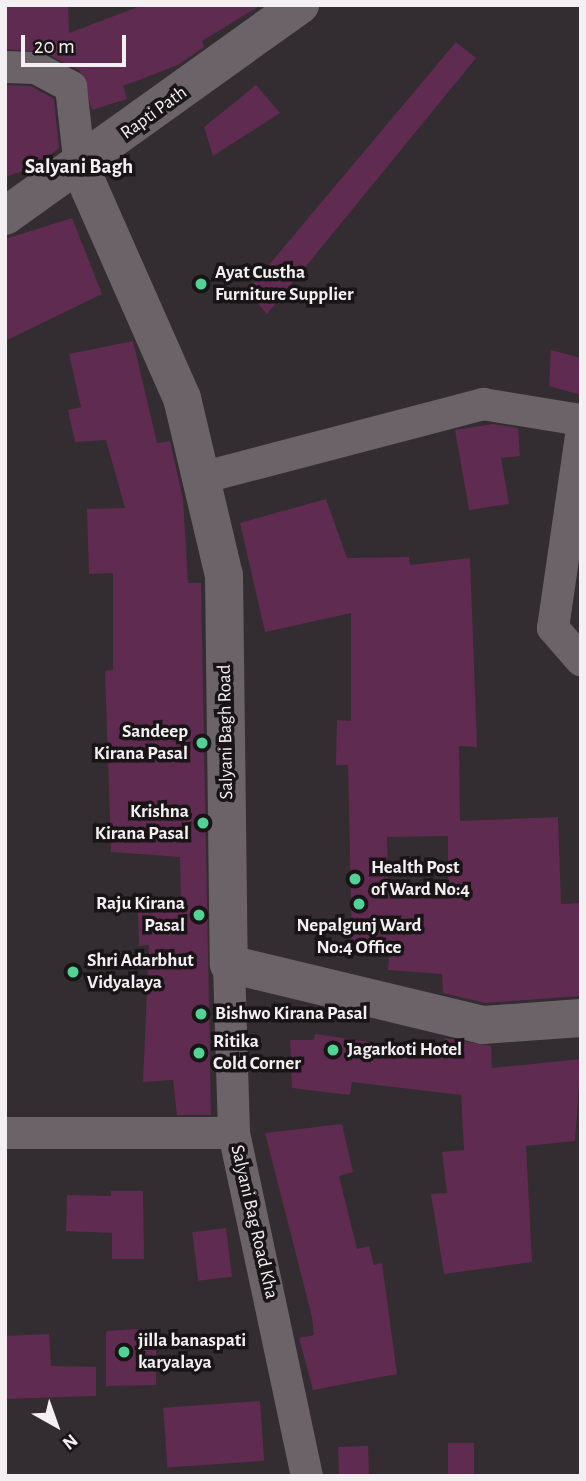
<!DOCTYPE html>
<style>
body{margin:0}
#map{position:relative;width:586px;height:1481px;overflow:hidden;background:#332c30;font-family:"Alegreya Sans",sans-serif}
div>[style]{position:absolute}
[style*='--x']{left:calc(var(--x)*1px);top:calc(var(--y)*1px);width:calc(var(--w)*1px);rotate:calc(var(--a)*1deg)}
.building>*{inset:0;background:#602b50;transform-origin:0 0}
.minor>*{height:32px;margin:-16px;padding:0 16px;transform-origin:16px;border-radius:16px;background:#6c6368}
.tertiary>*{height:38px;margin:-19px;padding:0 19px;transform-origin:19px;border-radius:19px;background:#6c6368}
.secondary>*{height:38px;margin:-19px;padding:0 19px;transform-origin:19px;border-radius:19px;background:#6c6368}
.dots>*{width:19px;height:19px;translate:-50% -50%;box-sizing:border-box;border:4px solid #191517;border-radius:50%}
span{translate:-50% -50%;white-space:nowrap;text-align:center;line-height:1.15;-webkit-text-stroke:7px #191517;paint-order:stroke}
.street-label{font-size:19px;color:#f4eff2}
.poi-label{font-size:19px;color:#f4eff2;font-weight:700}
.left{translate:0 -50%;text-align:left}
.right{translate:-100% -50%;text-align:right}
.neighbourhood-label{font-size:21px;color:#f4eff2;font-weight:700}
.frame{position:absolute;inset:0;border:7px solid #f4eff2;pointer-events:none}
.north{position:absolute;left:21px;top:1390px;width:70px;height:70px;-webkit-text-stroke:5px #191517;paint-order:stroke;rotate:140deg;font-size:19px;font-weight:700;line-height:28px;text-align:center;color:#f4eff2}
.north::after{content:'';display:block;margin:auto;width:24px;height:32px;background:#f4eff2;clip-path:polygon(50% 0,100% 100%,50% 72%,0 100%)}
.scale{position:absolute;left:21px;top:35px;width:105px;height:32px;box-sizing:border-box;border:4px solid #f4eff2;border-top:0;padding-left:9px;font-size:21px;line-height:24px;white-space:nowrap;color:#f4eff2;-webkit-text-stroke:5px #191517;paint-order:stroke}
</style>
<div id="map">
<div class="building">
<i style="clip-path:polygon(5px 5px,68px 5px,69px 33px,143px 5px,261px 5px,202px 41px,204px 47px,178px 65px,123px 86px,127px 99px,92px 110px,80px 71px,44px 52px,5px 49px)"></i>
<i style="clip-path:polygon(456px 42px,476px 58px,267px 314px,247px 291px)"></i>
<i style="clip-path:polygon(5px 85px,31px 86px,54px 99px,59px 148px,38px 166px,5px 177px)"></i>
<i style="clip-path:polygon(256px 85px,280px 113px,213px 156px,204px 127px)"></i>
<i style="clip-path:polygon(72px 218px,102px 294px,5px 341px,5px 239px)"></i>
<i style="clip-path:polygon(133px 341px,157px 443px,170px 441px,183px 499px,188px 583px,201px 583px,211px 1115px,177px 1115px,173px 1080px,143px 1082px,149px 945px,139px 946px,138px 910px,181px 909px,180px 857px,111px 852px,105px 671px,113px 670px,113px 573px,89px 574px,87px 509px,125px 508px,106px 440px,75px 442px,68px 410px,81px 407px,69px 354px)"></i>
<i style="clip-path:polygon(551px 350px,581px 358px,581px 395px,549px 386px)"></i>
<i style="clip-path:polygon(493px 424px,518px 428px,520px 456px,501px 458px,509px 504px,469px 510px,455px 430px)"></i>
<i style="clip-path:polygon(evenodd,326px 499px,347px 558px,409px 557px,410px 565px,470px 558px,477px 747px,459px 746px,460px 821px,558px 817px,561px 904px,581px 903px,581px 996px,485px 1003px,443px 993px,442px 974px,388px 970px,390px 946px,352px 947px,348px 765px,336px 765px,337px 720px,351px 721px,351px 613px,265px 632px,240px 523px,326px 499px,448px 836px,448px 898px,388px 894px,387px 837px,448px 836px)"></i>
<i style="clip-path:polygon(315px 1034px,445px 1053px,445px 1038px,491px 1046px,492px 1068px,581px 1059px,575px 1141px,526px 1146px,532px 1262px,444px 1274px,431px 1194px,447px 1193px,442px 1152px,464px 1150px,461px 1095px,352px 1082px,350px 1095px,292px 1088px,290px 1040px,314px 1040px)"></i>
<i style="clip-path:polygon(342px 1124px,353px 1172px,339px 1176px,357px 1249px,369px 1246px,374px 1265px,382px 1263px,397px 1374px,313px 1390px,299px 1338px,314px 1335px,312px 1317px,265px 1133px)"></i>
<i style="clip-path:polygon(111px 1191px,143px 1191px,144px 1259px,112px 1259px,112px 1233px,66px 1231px,67px 1195px,111px 1196px)"></i>
<i style="left:226px;top:1228px;width:49px;height:34px;rotate:83deg"></i>
<i style="clip-path:polygon(135px 1329px,156px 1332px,156px 1385px,106px 1386px,106px 1331px)"></i>
<i style="clip-path:polygon(49px 1334px,51px 1366px,96px 1367px,96px 1396px,5px 1399px,5px 1336px)"></i>
<i style="left:260px;top:1401px;width:60px;height:97px;rotate:86deg"></i>
<i style="left:448px;top:1443px;width:26px;height:33px"></i>
<i style="left:368px;top:1446px;width:30px;height:30px;rotate:88deg"></i>
</div>
<div class="minor">
<i style="--x:5;--y:67;--w:31;--a:2"></i>
<i style="--x:36;--y:68;--w:40;--a:28"></i>
<i style="--x:71;--y:87;--w:81;--a:83.6"></i>
<i style="--x:581;--y:436;--w:194;--a:98.3"></i>
<i style="--x:553;--y:628;--w:43;--a:48.8"></i>
<i style="--x:201;--y:478;--w:292;--a:-14.7"></i>
<i style="--x:483;--y:404;--w:99;--a:9.3"></i>
<i style="--x:229;--y:964;--w:169;--a:88.3"></i>
<i style="--x:234;--y:1133;--w:351;--a:78"></i>
<i style="--x:5;--y:1133;--w:229;--a:0"></i>
</div>
<div class="tertiary">
<i style="--x:80;--y:167;--w:253;--a:66.2"></i>
<i style="--x:182;--y:398;--w:182;--a:76.7"></i>
<i style="--x:224;--y:575;--w:389;--a:89.3"></i>
<i style="--x:229;--y:964;--w:261;--a:13.5"></i>
<i style="--x:483;--y:1025;--w:98;--a:-4.1"></i>
</div>
<div class="secondary">
<i style="--x:5;--y:216;--w:363;--a:-35.6"></i>
</div>
<div class="dots">
<i style="left:201px;top:284px;background:#51d397"></i>
<i style="left:202px;top:743px;background:#51d397"></i>
<i style="left:203px;top:823px;background:#51d397"></i>
<i style="left:355px;top:879px;background:#51d397"></i>
<i style="left:359px;top:904px;background:#51d397"></i>
<i style="left:199px;top:915px;background:#51d397"></i>
<i style="left:73px;top:972px;background:#51d397"></i>
<i style="left:201px;top:1014px;background:#51d397"></i>
<i style="left:333px;top:1050px;background:#51d397"></i>
<i style="left:199px;top:1053px;background:#51d397"></i>
<i style="left:124px;top:1352px;background:#51d397"></i>
</div>
<div class="street-label">
<span style="left:154px;top:113px;rotate:-36deg">Rapti Path</span>
<span style="left:226px;top:732px;rotate:-91deg">Salyani Bagh Road</span>
<span style="left:254px;top:1222px;rotate:77deg">Salyani Bag Road Kha</span>
</div>
<div class="poi-label">
<span class="left" style="left:215px;top:284px">Ayat Custha<br>Furniture Supplier</span>
<span class="right" style="left:188px;top:743px">Sandeep<br>Kirana Pasal</span>
<span class="right" style="left:189px;top:823px">Krishna<br>Kirana Pasal</span>
<span class="left" style="left:371px;top:879px">Health Post<br>of Ward No:4</span>
<span class="right" style="left:185px;top:915px">Raju Kirana<br>Pasal</span>
<span style="left:359px;top:937px">Nepalgunj Ward<br>No:4 Office</span>
<span class="left" style="left:87px;top:972px">Shri Adarbhut<br>Vidyalaya</span>
<span class="left" style="left:215px;top:1014px">Bishwo Kirana Pasal</span>
<span class="left" style="left:213px;top:1053px">Ritika<br>Cold Corner</span>
<span class="left" style="left:347px;top:1050px">Jagarkoti Hotel</span>
<span class="left" style="left:138px;top:1352px">jilla banaspati<br>karyalaya</span>
</div>
<div class="neighbourhood-label">
<span style="left:79px;top:167px">Salyani Bagh</span>
</div>
<div class="frame"></div>
<div class="north">N</div>
<div class="scale">20 m</div>
</div>
